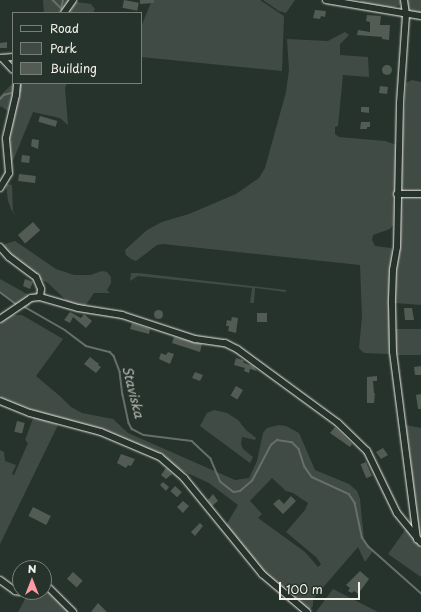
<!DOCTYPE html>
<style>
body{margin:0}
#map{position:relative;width:421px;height:612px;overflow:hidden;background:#26332d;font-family:"Playpen Sans",sans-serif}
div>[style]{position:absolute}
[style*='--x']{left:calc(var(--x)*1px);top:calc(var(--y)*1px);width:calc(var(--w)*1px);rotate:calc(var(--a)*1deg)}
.green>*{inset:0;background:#414b45;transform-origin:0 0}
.stream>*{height:1.5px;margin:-0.75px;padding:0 0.75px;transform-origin:0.75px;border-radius:0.75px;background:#676f68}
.building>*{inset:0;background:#525c55;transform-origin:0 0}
.round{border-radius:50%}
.roads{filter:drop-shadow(0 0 1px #f4f1e8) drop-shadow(0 0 1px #f4f1e8)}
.minor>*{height:6px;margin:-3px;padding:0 3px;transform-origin:3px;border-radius:3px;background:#26332d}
span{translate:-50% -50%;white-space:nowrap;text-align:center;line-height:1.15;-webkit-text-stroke:3.5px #26332d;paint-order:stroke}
.water-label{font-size:13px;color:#bcbdb5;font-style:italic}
.legend{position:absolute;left:12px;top:12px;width:130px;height:72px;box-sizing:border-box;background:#26332d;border:1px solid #787f78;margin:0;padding:5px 7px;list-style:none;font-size:12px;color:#f4f1e8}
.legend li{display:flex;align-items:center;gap:8px;height:20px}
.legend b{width:20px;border:1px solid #787f78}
.north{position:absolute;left:12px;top:560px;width:40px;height:40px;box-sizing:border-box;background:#26332d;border:1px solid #787f78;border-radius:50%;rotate:0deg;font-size:11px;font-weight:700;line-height:16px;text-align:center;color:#f4f1e8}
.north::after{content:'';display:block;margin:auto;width:14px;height:18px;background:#ff9aa2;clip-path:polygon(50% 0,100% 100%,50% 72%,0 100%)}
.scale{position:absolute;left:279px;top:582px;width:81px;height:18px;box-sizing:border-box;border:2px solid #f4f1e8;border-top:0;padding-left:5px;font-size:12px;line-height:14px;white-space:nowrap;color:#f4f1e8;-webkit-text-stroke:3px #26332d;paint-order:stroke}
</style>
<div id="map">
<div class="green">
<i style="clip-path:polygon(43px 0,71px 0,60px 13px,44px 13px)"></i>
<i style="clip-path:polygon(152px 0,260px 0,284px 16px,282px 71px,141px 57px,141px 27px)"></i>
<i style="clip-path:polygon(263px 0,295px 0,286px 13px,279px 11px)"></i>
<i style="clip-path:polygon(360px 0,400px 0,400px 5px,390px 9px,364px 6px)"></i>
<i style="clip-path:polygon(406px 0,421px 0,421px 15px,408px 12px)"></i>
<i style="clip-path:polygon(76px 2px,91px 4px,95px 9px,93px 13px,67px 13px)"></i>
<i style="clip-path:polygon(345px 32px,349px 35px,340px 44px,340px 55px,368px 57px,369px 77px,343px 75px,338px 126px,335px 127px,335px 134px,339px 137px,385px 141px,397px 145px,393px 225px,390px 229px,373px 235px,372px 240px,375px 246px,391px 248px,393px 252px,389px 354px,364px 353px,359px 348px,362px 317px,360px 265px,163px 244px,157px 245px,136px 261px,131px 259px,126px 255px,125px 250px,147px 230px,162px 222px,189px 214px,236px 194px,259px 178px,265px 168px,286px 92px,289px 70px,287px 39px,328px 41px)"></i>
<i style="clip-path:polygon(412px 80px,421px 82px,421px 193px,401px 193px,399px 188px,406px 83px)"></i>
<i style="clip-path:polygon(13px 83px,67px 83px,65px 88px,68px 125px,60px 118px,33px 112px,10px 168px,5px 138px,10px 113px,1px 106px,0 108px,0 96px)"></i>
<i style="clip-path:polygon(6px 184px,12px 185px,13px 211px,16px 217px,11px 209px,8px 201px)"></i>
<i style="clip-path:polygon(421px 196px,421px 305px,395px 303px,396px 265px,401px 197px)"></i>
<i style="clip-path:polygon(15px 241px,56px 269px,74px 275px,90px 275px,102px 271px,107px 272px,111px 277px,111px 283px,107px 290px,110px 293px,94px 293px,84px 308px,69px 303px,48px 283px,38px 278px,3px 247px,5px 244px)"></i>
<i style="clip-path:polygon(131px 273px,138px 273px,286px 290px,286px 292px,255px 288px,254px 303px,250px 303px,252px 288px,138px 276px,130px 281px)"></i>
<i style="clip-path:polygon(0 279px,27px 294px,32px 300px,29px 307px,20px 307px,0 292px)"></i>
<i style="clip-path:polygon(evenodd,13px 315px,22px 315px,63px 339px,36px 376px,61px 397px,71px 407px,82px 413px,113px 419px,128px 433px,235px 480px,249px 478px,257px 461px,263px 433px,267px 428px,279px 425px,286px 426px,299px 433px,315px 470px,349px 484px,357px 491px,360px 499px,364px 540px,373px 551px,365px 562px,358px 547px,313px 599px,313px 606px,308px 611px,259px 569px,225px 527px,238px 505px,209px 483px,102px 434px,0 399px,0 324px,7px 317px,13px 315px,272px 478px,286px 491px,293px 493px,308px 503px,305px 510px,286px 532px,316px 557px,321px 564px,318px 567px,305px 552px,258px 518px,262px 514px,250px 501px,272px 478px)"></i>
<i style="left:395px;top:329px;width:26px;height:26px"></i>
<i style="clip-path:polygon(214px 410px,227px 413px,238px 420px,246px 430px,256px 438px,255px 440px,242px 437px,241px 444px,243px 449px,253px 457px,250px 463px,200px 426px,207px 413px)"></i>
<i style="clip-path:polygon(34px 416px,45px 418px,46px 421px,58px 425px,0 544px,0 450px,4px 452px,5px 461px,16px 465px,12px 474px,14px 475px,28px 443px,25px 440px)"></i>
<i style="clip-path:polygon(405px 425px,421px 428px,421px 577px,388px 554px,411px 522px,407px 489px,413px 486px)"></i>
<i style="clip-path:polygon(44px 588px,69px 612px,18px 612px,28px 594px,30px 592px,44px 592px)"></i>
<i style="clip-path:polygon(333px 589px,378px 612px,316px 612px)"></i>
</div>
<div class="stream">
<i style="--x:53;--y:0;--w:10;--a:45"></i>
<i style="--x:61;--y:9;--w:9;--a:-77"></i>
<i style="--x:20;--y:92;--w:9;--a:-84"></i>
<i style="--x:0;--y:99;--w:6;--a:-45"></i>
<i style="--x:4;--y:95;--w:7;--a:-16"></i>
<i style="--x:0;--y:292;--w:20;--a:37"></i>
<i style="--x:23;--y:306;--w:48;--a:29.7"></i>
<i style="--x:65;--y:330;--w:26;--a:37"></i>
<i style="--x:86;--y:346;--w:25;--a:14"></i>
<i style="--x:110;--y:352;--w:6;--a:45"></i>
<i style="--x:114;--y:356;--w:17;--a:69"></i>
<i style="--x:120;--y:372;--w:23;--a:83"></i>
<i style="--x:123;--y:395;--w:29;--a:78"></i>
<i style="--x:129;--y:423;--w:7;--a:63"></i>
<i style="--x:132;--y:429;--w:13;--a:27"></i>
<i style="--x:144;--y:435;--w:48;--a:7.1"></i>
<i style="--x:192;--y:441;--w:26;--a:43"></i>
<i style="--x:211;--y:459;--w:25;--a:67"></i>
<i style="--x:221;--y:482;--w:16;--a:38"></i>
<i style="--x:234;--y:492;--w:6;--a:-9"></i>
<i style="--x:240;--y:491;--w:16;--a:-40"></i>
<i style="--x:252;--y:481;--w:41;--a:-62.2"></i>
<i style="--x:271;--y:445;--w:8;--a:-40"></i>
<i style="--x:277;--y:440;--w:15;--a:8"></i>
<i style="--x:292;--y:442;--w:10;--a:45"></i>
<i style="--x:299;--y:449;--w:19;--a:72"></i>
<i style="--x:305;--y:467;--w:12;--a:55"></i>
<i style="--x:312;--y:477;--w:41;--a:24.7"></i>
<i style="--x:349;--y:494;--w:11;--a:56"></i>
<i style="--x:355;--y:503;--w:35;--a:78"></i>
<i style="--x:362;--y:537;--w:11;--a:56"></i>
<i style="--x:368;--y:546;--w:71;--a:41.6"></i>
</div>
<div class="building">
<i style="left:124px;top:0;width:15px;height:8px;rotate:11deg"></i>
<i style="clip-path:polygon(140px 0,154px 0,154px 3px,140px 4px)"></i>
<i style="clip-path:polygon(315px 10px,326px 11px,325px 17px,321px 16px,320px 19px,313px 18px)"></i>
<i style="clip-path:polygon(367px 15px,381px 16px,380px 25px,390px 25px,389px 40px,382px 39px,382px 37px,357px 35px,358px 30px,370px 32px,370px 22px,366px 21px)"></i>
<i style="clip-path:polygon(7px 42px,7px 48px,0 48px,0 43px)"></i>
<i class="round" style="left:382px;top:65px;width:10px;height:10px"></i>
<i style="left:380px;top:86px;width:8px;height:7px;rotate:7deg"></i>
<i style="clip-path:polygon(361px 107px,369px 107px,369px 113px,361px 112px)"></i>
<i style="left:40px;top:116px;width:18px;height:6px;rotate:16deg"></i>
<i style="clip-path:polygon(361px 122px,370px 122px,370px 127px,367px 127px,367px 129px,360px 129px)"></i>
<i style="clip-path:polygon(32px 139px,39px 140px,38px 149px,31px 146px)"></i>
<i style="left:22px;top:155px;width:8px;height:7px;rotate:7deg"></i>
<i style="left:19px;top:174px;width:17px;height:7px;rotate:7deg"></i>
<i style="left:33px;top:222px;width:11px;height:20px;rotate:49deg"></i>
<i style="clip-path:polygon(25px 279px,33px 282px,30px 289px,23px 286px)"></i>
<i style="clip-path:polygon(404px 308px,412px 308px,414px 320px,405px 320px)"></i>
<i class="round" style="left:153.5px;top:309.5px;width:9px;height:9px"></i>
<i style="clip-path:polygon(70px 312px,81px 318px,84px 314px,92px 321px,86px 328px,73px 317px,70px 323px,64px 320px)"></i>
<i style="left:257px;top:313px;width:10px;height:9px"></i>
<i style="clip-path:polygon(232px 317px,238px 318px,236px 333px,228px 331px,229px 326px,226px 326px,227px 320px,231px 321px)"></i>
<i style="clip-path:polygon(132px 323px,150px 329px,149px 334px,130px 329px)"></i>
<i style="clip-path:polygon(174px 337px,202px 344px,200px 352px,172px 343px)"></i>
<i style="clip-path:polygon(168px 352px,174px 354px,170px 364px,159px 359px,161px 353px,166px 355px)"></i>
<i style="clip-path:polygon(90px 357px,99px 364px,98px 365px,101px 367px,96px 373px,84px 364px)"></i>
<i style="clip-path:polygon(236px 358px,243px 360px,244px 363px,253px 366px,257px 371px,250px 369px,249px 373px,244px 371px,245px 368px,234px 365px)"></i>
<i style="clip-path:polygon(421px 366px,421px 375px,415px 375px,414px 367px)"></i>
<i style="clip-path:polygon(195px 372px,203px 375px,200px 381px,192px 378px)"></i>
<i style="clip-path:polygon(377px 376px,377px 381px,373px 381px,374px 393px,375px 393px,374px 403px,367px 403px,367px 377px)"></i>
<i style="left:236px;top:386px;width:8px;height:11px;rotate:30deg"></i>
<i style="clip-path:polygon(421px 394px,421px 409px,418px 409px,416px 395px)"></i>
<i style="left:17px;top:421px;width:8px;height:11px;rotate:14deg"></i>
<i style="clip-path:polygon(335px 427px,352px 444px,350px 447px,330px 433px)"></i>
<i style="clip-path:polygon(383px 448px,388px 455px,381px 459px,376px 452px)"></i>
<i style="clip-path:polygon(121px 454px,135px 459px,131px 466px,128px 465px,126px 468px,117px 463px)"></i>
<i style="left:366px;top:462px;width:15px;height:6px;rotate:67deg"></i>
<i style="clip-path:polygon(166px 468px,172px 474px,166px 479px,161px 475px)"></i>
<i style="clip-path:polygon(163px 482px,169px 487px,166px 491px,160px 485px)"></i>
<i style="left:175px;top:486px;width:9px;height:7px;rotate:41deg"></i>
<i style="clip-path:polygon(213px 494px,218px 501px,212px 506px,208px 500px)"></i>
<i style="clip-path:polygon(291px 496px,296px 501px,283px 514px,273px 504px,279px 499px,284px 504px)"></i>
<i style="clip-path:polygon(183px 501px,189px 506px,183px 513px,177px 507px)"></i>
<i style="left:33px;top:507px;width:20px;height:10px;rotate:27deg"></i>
<i style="clip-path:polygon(200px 523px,203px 526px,195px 536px,191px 532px)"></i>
<i style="clip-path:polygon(360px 571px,369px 579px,358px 594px,354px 591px,352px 593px,348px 591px,350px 588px,346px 585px)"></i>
<i style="left:73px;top:572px;width:13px;height:9px;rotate:42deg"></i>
<i style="clip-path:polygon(98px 603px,107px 612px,91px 612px)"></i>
</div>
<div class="roads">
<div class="minor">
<i style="--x:326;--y:0;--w:96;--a:9.6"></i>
<i style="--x:404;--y:0;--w:15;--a:82"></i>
<i style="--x:406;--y:15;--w:89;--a:93.9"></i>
<i style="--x:400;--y:104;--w:143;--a:91.2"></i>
<i style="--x:397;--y:247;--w:23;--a:100"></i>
<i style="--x:393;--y:270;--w:34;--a:92"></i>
<i style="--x:392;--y:304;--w:48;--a:88.8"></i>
<i style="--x:393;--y:352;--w:189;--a:82.7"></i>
<i style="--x:64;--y:13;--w:16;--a:-55"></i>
<i style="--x:1;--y:58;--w:12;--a:-5"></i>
<i style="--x:2;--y:58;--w:16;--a:47"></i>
<i style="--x:0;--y:188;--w:17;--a:-59"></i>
<i style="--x:9;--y:173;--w:35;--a:-95"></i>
<i style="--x:6;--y:138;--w:44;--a:-76.9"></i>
<i style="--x:16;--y:95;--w:12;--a:-85"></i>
<i style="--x:397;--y:194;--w:24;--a:0"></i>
<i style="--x:0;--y:247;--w:13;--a:48"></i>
<i style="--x:9;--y:257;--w:34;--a:37"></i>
<i style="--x:36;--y:277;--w:13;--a:67"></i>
<i style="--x:41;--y:289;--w:8;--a:97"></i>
<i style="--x:0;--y:319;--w:37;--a:-34"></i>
<i style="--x:31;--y:298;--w:9;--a:-6"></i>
<i style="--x:40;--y:297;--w:40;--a:16"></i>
<i style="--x:78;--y:308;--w:45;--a:9"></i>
<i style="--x:122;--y:315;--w:77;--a:18.2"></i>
<i style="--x:195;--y:339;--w:30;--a:8"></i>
<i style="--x:225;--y:343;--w:13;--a:27"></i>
<i style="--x:237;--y:349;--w:125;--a:36.2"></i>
<i style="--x:338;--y:423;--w:40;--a:44"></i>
<i style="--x:367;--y:451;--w:69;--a:64.2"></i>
<i style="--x:397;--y:513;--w:38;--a:51"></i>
<i style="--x:0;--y:401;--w:32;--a:22"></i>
<i style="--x:30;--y:413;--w:73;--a:15"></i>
<i style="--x:101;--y:432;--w:64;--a:23"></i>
<i style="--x:160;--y:457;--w:32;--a:41"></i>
<i style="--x:184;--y:478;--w:124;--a:50.9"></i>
<i style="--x:262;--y:574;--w:59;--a:40.2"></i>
<i style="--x:0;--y:580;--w:19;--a:36"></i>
<i style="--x:15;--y:591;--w:6;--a:9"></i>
<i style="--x:44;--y:583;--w:41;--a:45"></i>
</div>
</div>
<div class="water-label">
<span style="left:133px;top:392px;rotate:76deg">Staviska</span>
</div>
<ul class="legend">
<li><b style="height:5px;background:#26332d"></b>Road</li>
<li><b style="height:11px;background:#414b45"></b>Park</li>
<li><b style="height:11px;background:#525c55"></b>Building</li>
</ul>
<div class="north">N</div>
<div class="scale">100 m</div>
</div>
